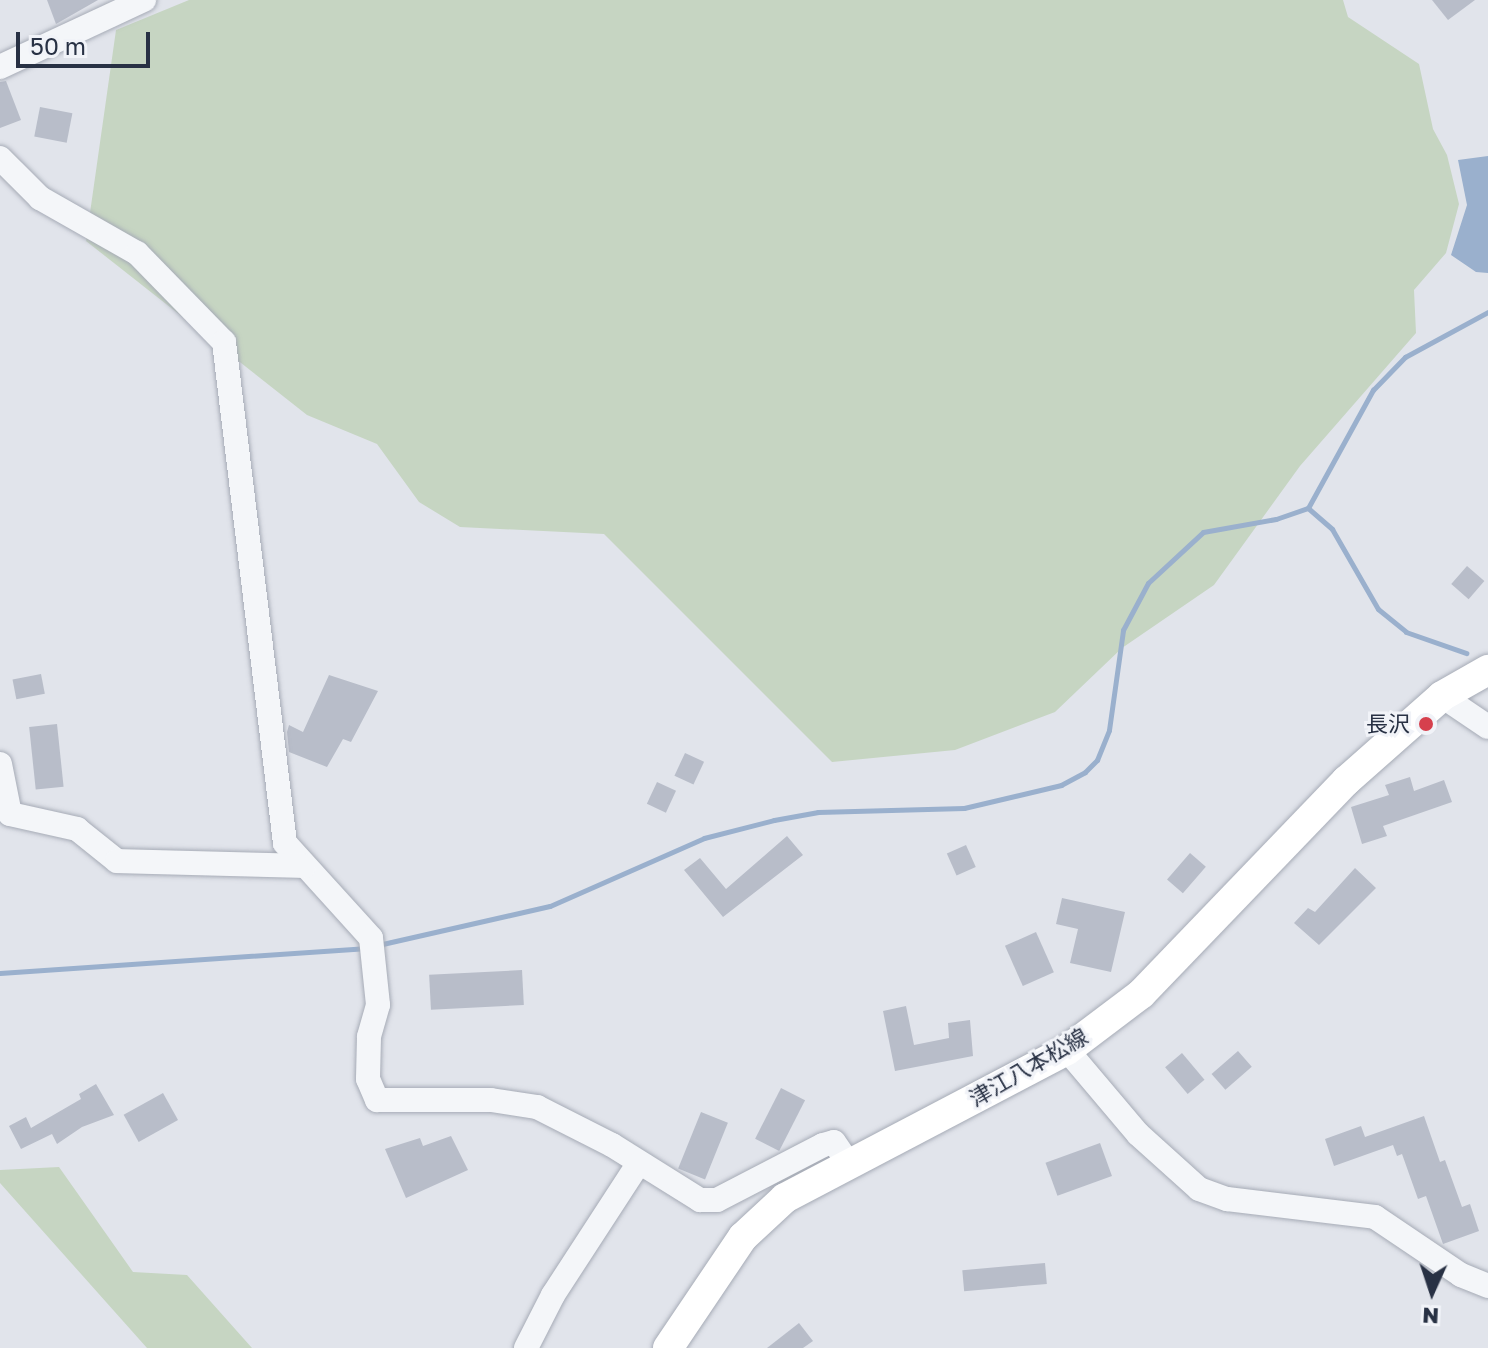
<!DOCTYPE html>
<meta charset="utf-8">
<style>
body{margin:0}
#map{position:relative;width:1488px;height:1348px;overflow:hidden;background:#e1e4eb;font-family:"Golos Text","Noto Sans JP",sans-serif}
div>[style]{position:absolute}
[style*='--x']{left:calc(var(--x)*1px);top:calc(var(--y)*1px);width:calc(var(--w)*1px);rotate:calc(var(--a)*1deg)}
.green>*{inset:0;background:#c6d5c2}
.water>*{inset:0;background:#9ab0cd}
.stream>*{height:5px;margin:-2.5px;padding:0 2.5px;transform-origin:2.5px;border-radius:2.5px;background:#9ab0cd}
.building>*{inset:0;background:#b8bdc9;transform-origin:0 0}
.roads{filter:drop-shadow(0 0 2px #a6abb6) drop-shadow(0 0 2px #a6abb6)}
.minor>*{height:24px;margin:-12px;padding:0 12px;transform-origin:12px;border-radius:12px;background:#f4f6f9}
.major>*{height:30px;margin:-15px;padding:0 15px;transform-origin:15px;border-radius:15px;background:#fff}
.dots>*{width:22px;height:22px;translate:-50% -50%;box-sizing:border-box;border:4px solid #f1f3f8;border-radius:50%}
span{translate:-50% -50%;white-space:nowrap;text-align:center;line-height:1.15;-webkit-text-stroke:6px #f1f3f8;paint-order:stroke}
.poi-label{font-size:22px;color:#283144}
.right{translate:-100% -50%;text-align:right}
.street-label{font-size:22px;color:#283144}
.north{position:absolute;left:1392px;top:1252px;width:80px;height:80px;-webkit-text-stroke:6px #f1f3f8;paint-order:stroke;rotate:183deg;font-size:22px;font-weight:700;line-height:32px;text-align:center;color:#283144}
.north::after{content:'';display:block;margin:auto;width:28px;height:36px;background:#283144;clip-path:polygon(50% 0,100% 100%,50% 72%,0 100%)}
.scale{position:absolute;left:16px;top:32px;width:134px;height:36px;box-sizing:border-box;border:4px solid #283144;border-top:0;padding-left:10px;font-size:24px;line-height:28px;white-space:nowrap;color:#283144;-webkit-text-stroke:6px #f1f3f8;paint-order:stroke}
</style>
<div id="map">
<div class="green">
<i style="clip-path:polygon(189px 0,1343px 0,1348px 17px,1419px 64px,1433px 129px,1447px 155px,1459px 204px,1446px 253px,1414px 290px,1416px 333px,1300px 466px,1214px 585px,1122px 648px,1055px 712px,955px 750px,832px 762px,604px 534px,460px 527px,419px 502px,377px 444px,307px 415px,86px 241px,116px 30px)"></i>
<i style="clip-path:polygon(59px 1167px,133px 1272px,187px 1275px,252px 1348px,147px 1348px,0 1183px,0 1170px)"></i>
</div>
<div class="water">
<i style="clip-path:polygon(1488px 156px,1488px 273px,1476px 272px,1451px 255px,1467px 205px,1458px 160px)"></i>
</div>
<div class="stream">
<i style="--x:1308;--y:508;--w:32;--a:41"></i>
<i style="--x:1332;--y:529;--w:92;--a:60.1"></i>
<i style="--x:1378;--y:609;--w:36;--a:39"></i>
<i style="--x:1406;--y:632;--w:64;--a:19.3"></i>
<i style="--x:378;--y:945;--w:176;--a:-12.8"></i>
<i style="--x:550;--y:906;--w:168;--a:-23.8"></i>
<i style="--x:704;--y:838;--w:72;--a:-14.4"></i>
<i style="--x:774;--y:820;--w:45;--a:-10.3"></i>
<i style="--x:818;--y:812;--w:146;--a:-1.6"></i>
<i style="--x:964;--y:808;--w:100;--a:-13.3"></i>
<i style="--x:1061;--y:785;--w:27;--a:-28"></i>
<i style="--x:1085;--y:772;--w:17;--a:-45"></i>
<i style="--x:1097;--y:760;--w:32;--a:-68"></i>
<i style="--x:1109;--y:730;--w:101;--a:-82"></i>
<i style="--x:1123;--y:630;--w:53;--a:-62"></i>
<i style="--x:1148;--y:583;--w:75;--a:-42.8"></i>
<i style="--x:1203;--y:532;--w:74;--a:-10.1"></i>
<i style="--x:1276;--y:519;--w:34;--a:-19"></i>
<i style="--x:1308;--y:508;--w:135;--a:-61.2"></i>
<i style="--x:1373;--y:390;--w:46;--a:-45.9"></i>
<i style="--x:1405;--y:357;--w:94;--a:-28.5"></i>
<i style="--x:0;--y:973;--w:365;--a:-3.9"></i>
</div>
<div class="building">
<i style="clip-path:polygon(47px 0,98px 0,56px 24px)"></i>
<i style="clip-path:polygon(1432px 0,1475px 0,1448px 20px)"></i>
<i style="clip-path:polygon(6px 81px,21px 120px,0 128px,0 82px)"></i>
<i style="left:40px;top:107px;width:33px;height:30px;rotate:11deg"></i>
<i style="left:1467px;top:566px;width:23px;height:24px;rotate:41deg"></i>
<i style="left:41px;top:674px;width:20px;height:29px;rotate:79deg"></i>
<i style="clip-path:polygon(329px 675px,378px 691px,351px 742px,343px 739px,327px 767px,289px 752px,287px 732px,289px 725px,303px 732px)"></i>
<i style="left:57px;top:724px;width:63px;height:28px;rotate:84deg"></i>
<i style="left:685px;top:753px;width:21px;height:25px;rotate:25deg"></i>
<i style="clip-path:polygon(1410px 777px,1414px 791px,1444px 780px,1452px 802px,1383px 826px,1387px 836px,1362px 844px,1351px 807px,1389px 795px,1385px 785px)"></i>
<i style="left:657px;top:782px;width:21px;height:24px;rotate:25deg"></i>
<i style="clip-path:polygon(787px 836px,803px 855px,723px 917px,684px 870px,700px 858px,726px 889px)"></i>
<i style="left:966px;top:845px;width:24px;height:21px;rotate:66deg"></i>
<i style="left:1190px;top:853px;width:21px;height:35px;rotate:41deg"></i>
<i style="clip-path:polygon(1355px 868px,1376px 888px,1319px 945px,1294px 923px,1308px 908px,1315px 912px)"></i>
<i style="clip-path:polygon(1062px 898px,1125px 912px,1111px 972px,1070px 963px,1078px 929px,1056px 924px)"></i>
<i style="left:1036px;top:932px;width:44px;height:34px;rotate:66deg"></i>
<i style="left:522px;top:970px;width:35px;height:93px;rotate:87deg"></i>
<i style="clip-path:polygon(906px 1006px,914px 1045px,949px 1038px,948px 1023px,970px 1020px,973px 1056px,895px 1071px,883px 1011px)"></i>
<i style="left:1238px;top:1051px;width:21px;height:35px;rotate:49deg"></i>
<i style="left:1182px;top:1053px;width:35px;height:22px;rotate:50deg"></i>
<i style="clip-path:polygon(96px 1084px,114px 1115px,82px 1127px,57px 1144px,52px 1134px,21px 1149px,9px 1126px,26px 1117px,31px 1128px,81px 1099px,79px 1094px)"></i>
<i style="left:781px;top:1088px;width:27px;height:57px;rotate:27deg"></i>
<i style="left:163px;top:1093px;width:31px;height:45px;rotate:61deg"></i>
<i style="left:701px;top:1112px;width:29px;height:61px;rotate:22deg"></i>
<i style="clip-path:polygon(1424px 1116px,1440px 1162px,1445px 1160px,1462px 1207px,1470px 1204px,1479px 1231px,1443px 1244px,1426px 1196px,1418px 1199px,1402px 1154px,1397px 1156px,1393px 1145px,1334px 1166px,1325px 1139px,1361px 1126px,1365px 1137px)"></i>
<i style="clip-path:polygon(451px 1136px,468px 1170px,406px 1198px,385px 1149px,420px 1138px,423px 1146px)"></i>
<i style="left:1100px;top:1143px;width:35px;height:58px;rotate:70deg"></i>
<i style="left:1045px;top:1263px;width:21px;height:83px;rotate:85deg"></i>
<i style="clip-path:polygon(799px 1323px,813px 1341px,803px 1348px,767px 1348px)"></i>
</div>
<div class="roads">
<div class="minor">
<i style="--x:0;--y:67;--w:159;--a:-25"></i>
<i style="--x:0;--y:158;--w:57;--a:45"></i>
<i style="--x:40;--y:198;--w:112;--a:29.6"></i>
<i style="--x:137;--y:253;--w:124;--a:45.7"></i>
<i style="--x:224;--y:342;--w:505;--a:83.06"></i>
<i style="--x:285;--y:843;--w:128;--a:47.8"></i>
<i style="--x:371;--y:938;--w:67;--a:84"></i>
<i style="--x:378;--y:1005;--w:33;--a:106"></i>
<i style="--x:369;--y:1037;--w:42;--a:91.4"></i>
<i style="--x:368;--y:1079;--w:23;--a:67"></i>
<i style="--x:377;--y:1100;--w:114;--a:0"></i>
<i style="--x:491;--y:1100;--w:47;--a:8.7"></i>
<i style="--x:537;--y:1107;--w:84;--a:26.9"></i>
<i style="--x:612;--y:1145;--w:104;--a:32"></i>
<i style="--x:700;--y:1200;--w:17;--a:0"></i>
<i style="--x:717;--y:1200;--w:119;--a:-27.4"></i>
<i style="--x:823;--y:1145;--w:11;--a:-15"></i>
<i style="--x:834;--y:1142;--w:23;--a:56"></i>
<i style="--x:1442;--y:696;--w:55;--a:34"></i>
<i style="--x:0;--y:764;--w:51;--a:78.7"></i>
<i style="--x:10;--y:814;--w:69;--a:12.6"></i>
<i style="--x:77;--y:829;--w:51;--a:38.7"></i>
<i style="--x:117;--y:861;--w:187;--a:1.5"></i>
<i style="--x:1067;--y:1050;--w:110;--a:49.8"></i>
<i style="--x:1138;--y:1134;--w:82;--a:42"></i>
<i style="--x:1199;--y:1189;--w:30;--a:20"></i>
<i style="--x:1227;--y:1199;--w:149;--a:6.9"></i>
<i style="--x:1375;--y:1217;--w:104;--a:34"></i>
<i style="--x:1461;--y:1275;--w:29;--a:22"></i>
<i style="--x:526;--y:1348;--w:59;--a:-63"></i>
<i style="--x:553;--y:1295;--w:156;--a:-57"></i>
</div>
<div class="major">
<i style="--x:668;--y:1348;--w:134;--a:-56"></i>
<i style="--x:743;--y:1237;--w:57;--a:-42.9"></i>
<i style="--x:785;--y:1198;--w:318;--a:-27.7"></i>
<i style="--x:1067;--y:1050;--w:93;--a:-37.1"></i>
<i style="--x:1141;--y:994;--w:296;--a:-46.1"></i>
<i style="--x:1346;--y:781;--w:128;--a:-41.5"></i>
<i style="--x:1442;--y:696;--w:53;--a:-29.5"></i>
</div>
</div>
<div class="dots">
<i style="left:1426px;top:724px;background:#d6404d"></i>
</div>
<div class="poi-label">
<span class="right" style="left:1410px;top:724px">長沢</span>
</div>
<div class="street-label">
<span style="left:1028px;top:1067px;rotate:-30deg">津江八本松線</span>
</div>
<div class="north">N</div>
<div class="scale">50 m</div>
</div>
